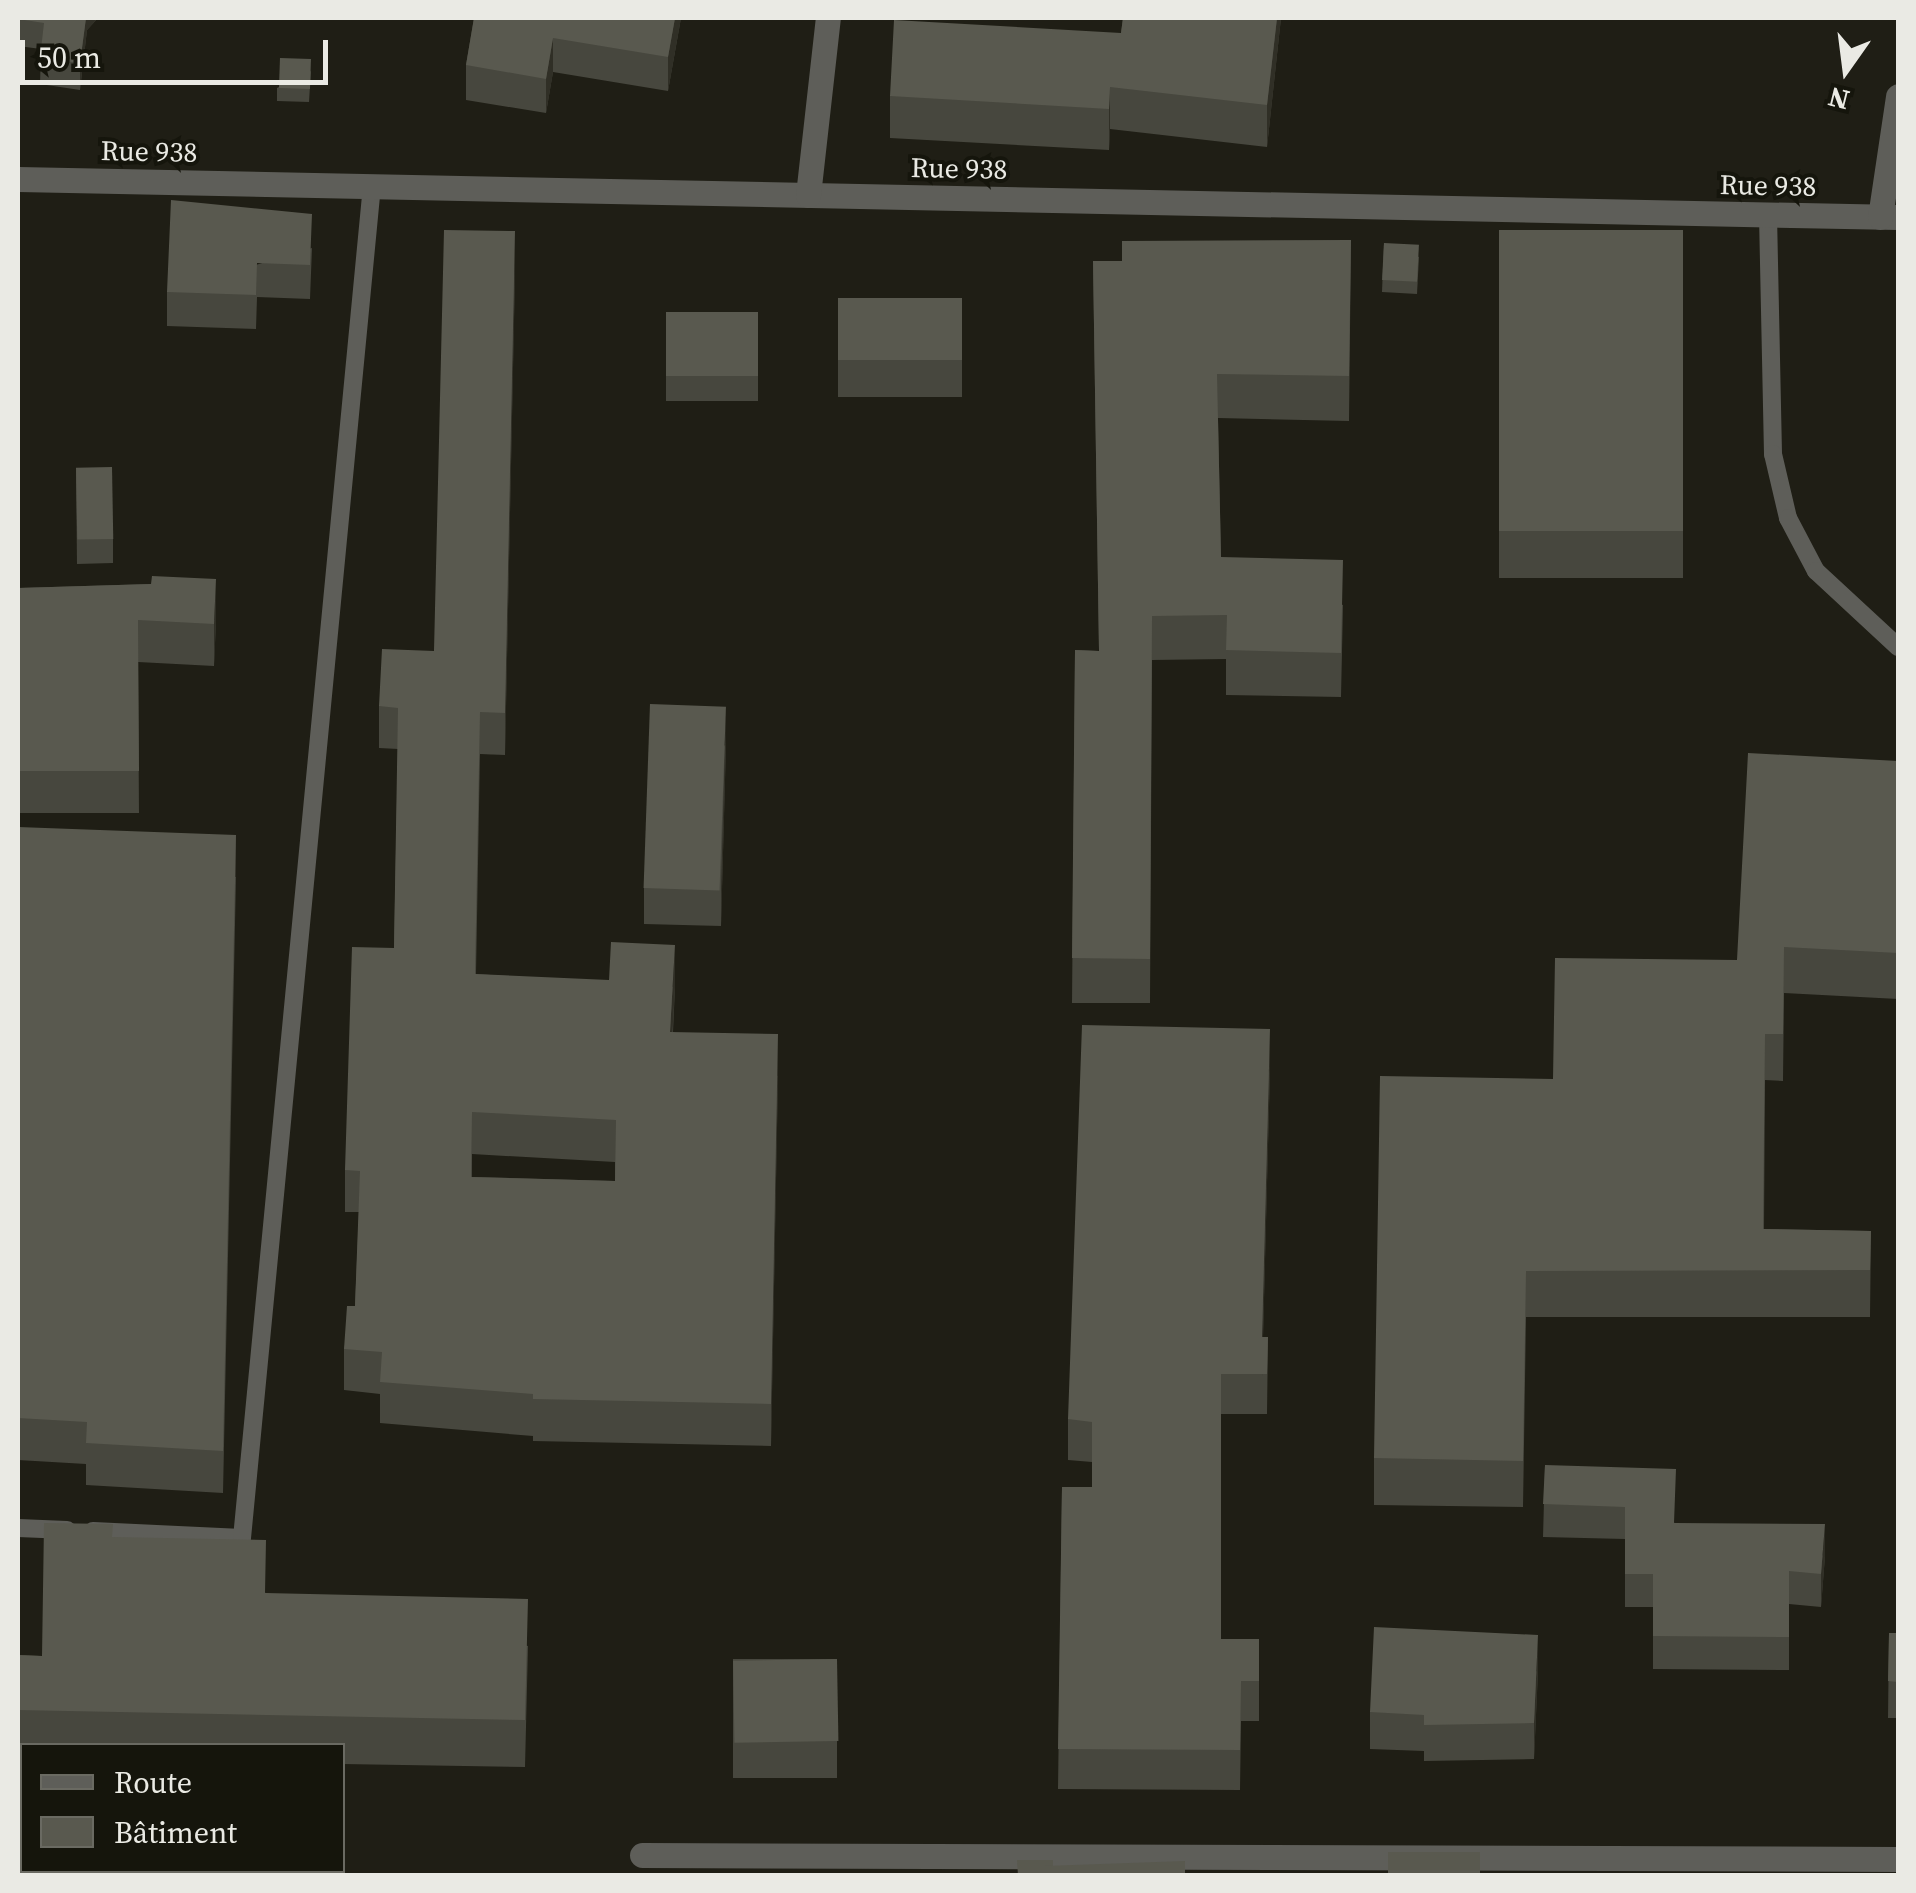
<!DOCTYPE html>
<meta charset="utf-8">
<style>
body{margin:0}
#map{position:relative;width:1916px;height:1893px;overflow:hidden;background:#1f1e15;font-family:"Source Serif 4",serif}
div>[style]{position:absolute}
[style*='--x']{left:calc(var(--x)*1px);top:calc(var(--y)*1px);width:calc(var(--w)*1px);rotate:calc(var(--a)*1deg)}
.lane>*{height:18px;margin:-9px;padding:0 9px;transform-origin:9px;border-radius:9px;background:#5e5e59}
.street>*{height:25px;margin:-12.5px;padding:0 12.5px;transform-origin:12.5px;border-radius:12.5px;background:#5e5e59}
.wall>*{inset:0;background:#47473e;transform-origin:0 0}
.shaded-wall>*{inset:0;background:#302f26;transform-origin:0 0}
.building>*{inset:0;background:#59594f;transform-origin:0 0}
span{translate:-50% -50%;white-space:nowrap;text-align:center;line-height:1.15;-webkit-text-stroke:8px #15150c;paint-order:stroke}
.street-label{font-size:28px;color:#eaeae4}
.frame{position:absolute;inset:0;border:20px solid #eaeae4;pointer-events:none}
.legend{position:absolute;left:20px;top:1743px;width:325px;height:130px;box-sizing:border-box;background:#15150c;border:2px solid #6a6a62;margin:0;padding:12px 18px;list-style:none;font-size:30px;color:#eaeae4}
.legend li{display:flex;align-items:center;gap:20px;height:50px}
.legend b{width:50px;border:2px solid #6a6a62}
.north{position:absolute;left:1796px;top:20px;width:100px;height:100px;-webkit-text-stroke:8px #15150c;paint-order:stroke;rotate:194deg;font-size:28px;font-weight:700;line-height:40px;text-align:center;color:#eaeae4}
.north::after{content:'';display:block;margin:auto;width:35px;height:45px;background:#eaeae4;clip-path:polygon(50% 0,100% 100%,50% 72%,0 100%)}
.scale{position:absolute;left:20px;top:40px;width:308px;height:45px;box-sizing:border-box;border:5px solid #eaeae4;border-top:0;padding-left:12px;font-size:30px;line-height:35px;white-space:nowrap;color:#eaeae4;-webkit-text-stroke:8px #15150c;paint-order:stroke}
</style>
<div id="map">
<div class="lane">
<i style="--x:1768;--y:215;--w:239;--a:88.8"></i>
<i style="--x:1773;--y:454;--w:66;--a:76.8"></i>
<i style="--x:1788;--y:518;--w:60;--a:62.2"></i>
<i style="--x:1816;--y:571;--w:112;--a:42.8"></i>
<i style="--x:18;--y:1528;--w:49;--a:2.3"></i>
<i style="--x:93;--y:1531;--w:149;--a:2.7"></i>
<i style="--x:242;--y:1538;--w:1358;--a:-84.51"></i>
</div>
<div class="street">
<i style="--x:18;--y:179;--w:1880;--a:1.16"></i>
<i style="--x:808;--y:195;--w:178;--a:-83.6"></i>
<i style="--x:1880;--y:217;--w:122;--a:-81.5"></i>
<i style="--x:642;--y:1855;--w:1256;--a:0.18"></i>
</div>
<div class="wall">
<i style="clip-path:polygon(18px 18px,98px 18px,87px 30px,80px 90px,40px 84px,41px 49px,18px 46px)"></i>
<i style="clip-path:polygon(474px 18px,681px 18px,668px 91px,553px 72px,546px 113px,466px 100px,466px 65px)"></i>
<i style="clip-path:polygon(1123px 18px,1281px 18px,1267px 147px,1110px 129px,1109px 150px,890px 138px,890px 96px,1121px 33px)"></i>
<i style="clip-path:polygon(311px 71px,309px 102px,277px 101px,277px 88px)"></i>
<i style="left:1499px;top:230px;width:184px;height:348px"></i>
<i style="clip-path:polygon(1351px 240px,1349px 421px,1218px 418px,1221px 557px,1343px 605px,1341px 697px,1226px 695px,1226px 659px,1152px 660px,1150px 1003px,1072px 1003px,1075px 650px,1099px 651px,1093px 261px,1122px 261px)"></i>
<i style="clip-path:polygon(1384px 243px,1419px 257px,1417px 294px,1382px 292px)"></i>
<i style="clip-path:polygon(312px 248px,310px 299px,257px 297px,256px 329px,167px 326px,167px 292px)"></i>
<i style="clip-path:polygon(evenodd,515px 272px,505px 755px,480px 754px,476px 974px,675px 987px,673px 1032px,778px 1076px,771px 1446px,533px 1441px,533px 1436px,380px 1423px,380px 1394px,344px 1390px,344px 1349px,355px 1306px,359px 1212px,345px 1212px,345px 1170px,394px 948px,398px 749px,379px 748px,379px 706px,434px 651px,515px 272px,472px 1154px,615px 1162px,615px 1181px,472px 1177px,472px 1154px)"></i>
<i style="left:838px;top:298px;width:124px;height:99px"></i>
<i style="left:666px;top:312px;width:92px;height:89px"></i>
<i style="clip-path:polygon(76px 468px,113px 539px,113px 563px,77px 564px)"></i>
<i style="clip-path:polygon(151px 584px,216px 621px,214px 666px,138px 662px,139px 813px,18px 813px,18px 588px)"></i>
<i style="clip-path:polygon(726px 743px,721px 926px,644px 924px,644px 888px)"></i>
<i style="clip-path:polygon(1898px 761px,1898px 999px,1784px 993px,1783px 1081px,1765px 1080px,1764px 1229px,1871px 1231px,1870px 1317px,1526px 1317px,1523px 1507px,1374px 1505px,1374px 1458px,1553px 1079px,1737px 960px)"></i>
<i style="clip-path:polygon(18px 827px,236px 877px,223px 1493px,86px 1485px,86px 1464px,18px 1460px)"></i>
<i style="clip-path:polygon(1270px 1069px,1263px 1337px,1268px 1337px,1267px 1414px,1221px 1414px,1221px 1639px,1259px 1639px,1259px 1721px,1241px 1721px,1240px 1790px,1058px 1789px,1062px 1487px,1092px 1487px,1092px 1462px,1068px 1460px,1068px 1419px)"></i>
<i style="clip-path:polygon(1545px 1465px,1675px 1523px,1825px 1556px,1821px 1607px,1789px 1604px,1789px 1670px,1653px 1669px,1653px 1607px,1625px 1607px,1625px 1539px,1543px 1537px)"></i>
<i style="clip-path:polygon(113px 1537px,266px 1593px,528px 1646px,525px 1767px,342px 1764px,342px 1746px,22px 1746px,22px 1758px,18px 1758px,18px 1655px,42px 1656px)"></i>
<i style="clip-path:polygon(1889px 1633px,1898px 1633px,1898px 1793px,1897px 1792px,1897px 1718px,1888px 1718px)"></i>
<i style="left:837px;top:1659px;width:119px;height:104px;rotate:90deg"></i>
<i style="clip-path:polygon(1538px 1671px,1534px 1759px,1424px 1761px,1424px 1751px,1370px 1749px,1370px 1712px)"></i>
</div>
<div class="shaded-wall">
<i style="clip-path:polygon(86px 18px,98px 18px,87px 30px,80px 90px,80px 63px)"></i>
<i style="clip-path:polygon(675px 18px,681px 18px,668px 91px,668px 57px)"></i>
<i style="clip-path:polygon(1277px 18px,1281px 18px,1267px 147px,1267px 105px)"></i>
<i style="clip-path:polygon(553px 38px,553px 72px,546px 113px,546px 79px)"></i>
<i style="clip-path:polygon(1110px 87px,1110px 129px,1109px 150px,1109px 109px)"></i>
<i style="clip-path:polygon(515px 231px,515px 272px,505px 755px,505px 713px)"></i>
<i style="clip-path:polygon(216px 579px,216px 621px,214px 666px,214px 624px)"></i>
<i style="clip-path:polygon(726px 707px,726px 743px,721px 926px,721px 890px)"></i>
<i style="left:236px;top:835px;width:42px;height:616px;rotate:90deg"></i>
<i style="clip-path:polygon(675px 945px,675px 987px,670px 1073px,670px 1032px)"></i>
<i style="clip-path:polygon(1270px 1029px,1270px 1069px,1262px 1377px,1262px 1337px)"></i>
<i style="clip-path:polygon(778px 1034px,778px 1076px,771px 1446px,771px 1404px)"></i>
<i style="clip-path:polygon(1825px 1524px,1825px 1556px,1821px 1607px,1821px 1574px)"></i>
<i style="clip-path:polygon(1538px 1635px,1538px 1671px,1534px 1759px,1534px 1723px)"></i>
</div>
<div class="building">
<i style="clip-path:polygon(18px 18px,86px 18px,80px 63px,40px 58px,44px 23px,18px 19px)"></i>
<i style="clip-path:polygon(474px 18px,675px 18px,668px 57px,553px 38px,546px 79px,466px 65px)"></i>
<i style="clip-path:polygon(1123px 18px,1277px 18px,1267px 105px,1110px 87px,1109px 109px,890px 96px,894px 20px,1121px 33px)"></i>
<i style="left:280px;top:58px;width:31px;height:30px;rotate:2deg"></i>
<i style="clip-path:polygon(171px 200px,312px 214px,310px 265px,257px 263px,256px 295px,167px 292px)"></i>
<i style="clip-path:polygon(evenodd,444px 230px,515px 231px,505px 713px,480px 712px,475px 974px,609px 980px,611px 942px,675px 945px,670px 1032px,778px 1034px,771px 1404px,533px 1399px,533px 1394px,380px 1382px,382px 1352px,344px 1349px,347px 1306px,355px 1306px,360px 1171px,345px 1170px,352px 947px,394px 948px,398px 708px,379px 706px,382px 649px,434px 651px,444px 230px,472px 1112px,616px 1120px,615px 1181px,471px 1177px,472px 1112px)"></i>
<i style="left:1499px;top:230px;width:184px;height:301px"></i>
<i style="clip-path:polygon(1351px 240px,1349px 376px,1217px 374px,1221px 557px,1343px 560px,1341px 653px,1226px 650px,1227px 615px,1152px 616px,1150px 959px,1072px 958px,1075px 650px,1099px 651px,1093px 261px,1122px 261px,1122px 241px)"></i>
<i style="left:1384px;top:243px;width:35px;height:37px;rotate:3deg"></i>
<i style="left:838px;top:298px;width:124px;height:62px"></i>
<i style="left:666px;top:312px;width:92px;height:64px"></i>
<i style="left:112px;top:467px;width:72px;height:36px;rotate:89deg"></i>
<i style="clip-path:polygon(152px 576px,216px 579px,214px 624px,138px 620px,139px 771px,18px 771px,18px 588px,151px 584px)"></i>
<i style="left:650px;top:704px;width:76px;height:184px;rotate:2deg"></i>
<i style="clip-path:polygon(1748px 753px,1898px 761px,1898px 953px,1784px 947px,1783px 1034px,1765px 1034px,1763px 1229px,1871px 1231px,1870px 1270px,1526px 1271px,1523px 1461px,1374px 1458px,1380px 1076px,1553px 1079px,1555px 958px,1737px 960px)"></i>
<i style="clip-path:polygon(18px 827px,236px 835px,223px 1451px,86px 1443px,87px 1422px,18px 1418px)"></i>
<i style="clip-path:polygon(1082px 1025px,1270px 1029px,1262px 1337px,1268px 1337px,1267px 1374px,1221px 1374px,1221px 1639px,1259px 1639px,1259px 1681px,1241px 1681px,1240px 1750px,1058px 1749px,1062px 1487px,1092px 1487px,1092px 1422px,1068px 1419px)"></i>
<i style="clip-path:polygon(1545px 1465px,1676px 1469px,1674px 1523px,1825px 1524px,1821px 1574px,1789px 1571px,1789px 1637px,1653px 1636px,1653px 1574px,1625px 1574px,1625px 1507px,1543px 1504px)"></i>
<i style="clip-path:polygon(44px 1523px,113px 1524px,112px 1537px,266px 1540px,265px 1593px,528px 1599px,525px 1720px,18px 1710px,18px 1655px,42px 1656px)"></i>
<i style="clip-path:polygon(1374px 1627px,1538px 1635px,1534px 1723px,1424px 1725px,1424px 1715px,1370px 1712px)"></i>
<i style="clip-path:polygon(1889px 1633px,1898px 1633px,1898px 1756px,1897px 1756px,1898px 1682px,1888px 1681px)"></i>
<i style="left:837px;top:1659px;width:82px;height:104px;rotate:89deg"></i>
<i style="left:1388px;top:1852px;width:92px;height:24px"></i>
<i style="clip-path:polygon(1017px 1860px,1053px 1860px,1053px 1866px,1045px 1866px,1045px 1876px,1018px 1876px)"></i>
<i style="clip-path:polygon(1185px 1861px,1185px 1876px,1045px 1876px,1045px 1866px)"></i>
</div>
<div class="street-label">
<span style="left:149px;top:151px;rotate:1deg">Rue 938</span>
<span style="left:959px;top:168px;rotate:1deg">Rue 938</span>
<span style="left:1768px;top:185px;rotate:1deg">Rue 938</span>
</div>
<div class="frame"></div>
<ul class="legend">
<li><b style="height:12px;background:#5e5e59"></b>Route</li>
<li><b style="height:28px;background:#59594f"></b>Bâtiment</li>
</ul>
<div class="north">N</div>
<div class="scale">50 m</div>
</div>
